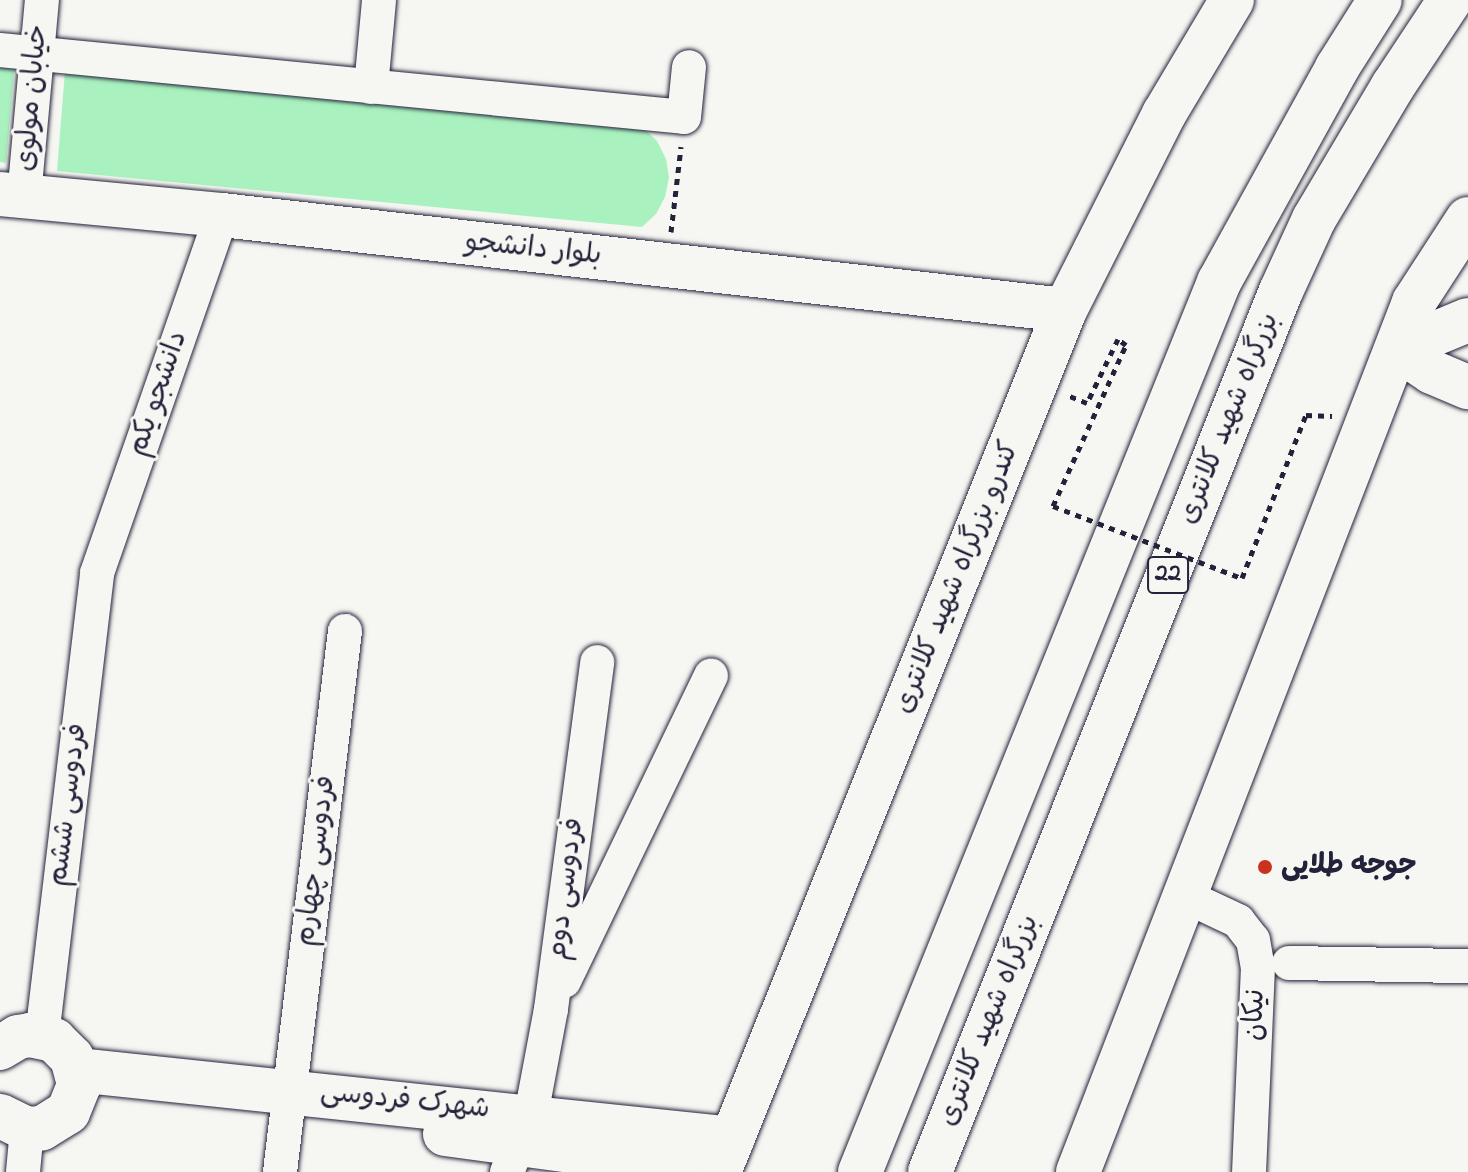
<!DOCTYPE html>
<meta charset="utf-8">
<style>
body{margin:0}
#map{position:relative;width:1468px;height:1172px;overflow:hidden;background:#f6f6f2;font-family:"Indie Flower","Playpen Sans Arabic",sans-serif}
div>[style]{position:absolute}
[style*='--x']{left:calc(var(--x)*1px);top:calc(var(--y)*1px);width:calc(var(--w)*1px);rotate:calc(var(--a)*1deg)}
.green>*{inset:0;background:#a9f2bf}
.path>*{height:5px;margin-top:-2.5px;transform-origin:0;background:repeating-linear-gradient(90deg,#22223b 0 6px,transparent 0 12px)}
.roads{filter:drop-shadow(0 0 2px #22223b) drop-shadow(0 0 2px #22223b)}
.street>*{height:34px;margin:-17px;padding:0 17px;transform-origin:17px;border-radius:17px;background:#f6f6f2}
.secondary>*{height:44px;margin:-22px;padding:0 22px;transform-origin:22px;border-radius:22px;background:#f6f6f2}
.highway>*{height:44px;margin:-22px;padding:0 22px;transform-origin:22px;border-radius:22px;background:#f6f6f2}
.path-bridge>*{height:5px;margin-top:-2.5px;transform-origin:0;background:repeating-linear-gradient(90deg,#22223b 0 6px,transparent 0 12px)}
.dots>*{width:22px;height:22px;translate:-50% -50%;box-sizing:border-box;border:4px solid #f6f6f2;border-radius:50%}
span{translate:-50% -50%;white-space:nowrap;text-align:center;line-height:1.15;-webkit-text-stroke:6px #f6f6f2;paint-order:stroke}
.shield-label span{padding:2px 6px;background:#f6f6f2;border:2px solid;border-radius:6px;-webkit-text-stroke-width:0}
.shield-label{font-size:26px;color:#22223b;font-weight:700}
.street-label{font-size:28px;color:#22223b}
.poi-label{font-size:28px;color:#22223b;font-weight:700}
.left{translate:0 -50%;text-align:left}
</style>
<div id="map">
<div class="green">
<i style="clip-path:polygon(0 59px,15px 61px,6px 163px,0 162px)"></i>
<i style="clip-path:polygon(65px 71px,643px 128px,657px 141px,666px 159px,669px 177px,665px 197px,656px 214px,642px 227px,57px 171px)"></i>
</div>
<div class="path">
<i style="--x:671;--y:232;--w:86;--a:-83.3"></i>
<i style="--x:1053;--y:506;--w:177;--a:-65.6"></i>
<i style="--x:1126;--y:345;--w:10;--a:-143"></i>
<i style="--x:1118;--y:339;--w:71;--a:115.8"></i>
<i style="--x:1087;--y:403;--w:22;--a:-158"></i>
<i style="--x:1242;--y:578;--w:175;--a:-68.6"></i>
<i style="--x:1306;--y:415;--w:26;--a:2"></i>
</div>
<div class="roads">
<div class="street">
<i style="--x:0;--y:50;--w:687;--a:5.59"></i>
<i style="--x:684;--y:117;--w:50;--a:-84.3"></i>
<i style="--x:371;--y:87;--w:87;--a:-84.7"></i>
<i style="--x:24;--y:197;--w:198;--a:-84.8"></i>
<i style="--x:1185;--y:896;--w:59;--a:25.3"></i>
<i style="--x:1238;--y:921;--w:24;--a:52"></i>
<i style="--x:1253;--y:940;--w:27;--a:80"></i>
<i style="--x:1258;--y:967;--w:205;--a:92.5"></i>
<i style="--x:1289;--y:963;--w:179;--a:1"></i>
<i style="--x:564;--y:981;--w:339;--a:-64.3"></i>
<i style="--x:42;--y:1036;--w:466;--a:-83.2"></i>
<i style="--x:97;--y:573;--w:379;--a:-70.8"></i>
<i style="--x:23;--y:1172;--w:43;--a:-84.7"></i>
<i style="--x:280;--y:1172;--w:545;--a:-83.15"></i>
<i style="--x:507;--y:1172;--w:62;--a:-67.2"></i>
<i style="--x:531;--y:1115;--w:108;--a:-79.3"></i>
<i style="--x:551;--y:1009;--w:350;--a:-82.4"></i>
</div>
<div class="secondary">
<i style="--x:0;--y:194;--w:223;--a:5.4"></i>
<i style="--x:222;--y:215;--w:848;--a:6.43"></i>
<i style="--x:1398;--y:349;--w:41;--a:34.1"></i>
<i style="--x:1432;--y:372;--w:39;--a:23"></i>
<i style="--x:1398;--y:349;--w:76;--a:-22.5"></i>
<i style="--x:0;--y:1048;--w:21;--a:-31"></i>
<i style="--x:18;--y:1037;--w:12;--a:-9"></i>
<i style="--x:30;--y:1035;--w:25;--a:12"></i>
<i style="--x:54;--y:1040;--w:25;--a:45"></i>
<i style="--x:72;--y:1058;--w:28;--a:75"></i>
<i style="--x:79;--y:1085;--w:29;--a:112"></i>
<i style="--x:68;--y:1112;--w:31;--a:148"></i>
<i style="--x:42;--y:1128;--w:15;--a:176"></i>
<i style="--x:27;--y:1129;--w:30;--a:-154"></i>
<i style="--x:77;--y:1070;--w:659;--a:6.01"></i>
<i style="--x:445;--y:1134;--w:194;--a:7.7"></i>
<i style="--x:637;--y:1160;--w:59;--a:11.7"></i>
<i style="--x:719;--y:1172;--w:929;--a:-68.13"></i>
<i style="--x:1065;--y:310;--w:220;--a:-63.2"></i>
<i style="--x:1164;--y:114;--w:133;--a:-59.2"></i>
<i style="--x:1078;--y:1172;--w:933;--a:-68.88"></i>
<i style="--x:1414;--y:302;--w:99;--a:-57"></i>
</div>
<div class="highway">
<i style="--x:860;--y:1172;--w:960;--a:-68.03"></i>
<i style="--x:1219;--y:282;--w:244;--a:-61.1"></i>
<i style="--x:1337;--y:68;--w:80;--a:-57.7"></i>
<i style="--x:930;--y:1172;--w:948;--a:-68.28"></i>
<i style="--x:1281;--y:291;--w:79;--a:-65.4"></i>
<i style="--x:1314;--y:219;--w:155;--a:-59.3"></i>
<i style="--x:1393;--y:86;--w:103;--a:-56.5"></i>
</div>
</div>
<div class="path-bridge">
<i style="--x:1053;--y:506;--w:202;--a:20.9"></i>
</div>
<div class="dots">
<i style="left:1265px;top:867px;background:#c8321e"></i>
</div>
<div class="shield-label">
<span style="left:1168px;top:575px">22</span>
</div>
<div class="street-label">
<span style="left:33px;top:98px;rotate:-85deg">خیابان مولوی</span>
<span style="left:533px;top:250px;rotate:6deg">بلوار دانشجو</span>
<span style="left:159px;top:394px;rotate:-71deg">دانشجو یکم</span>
<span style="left:1230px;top:419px;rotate:-68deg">بزرگراه شهید کلانتری</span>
<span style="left:958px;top:578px;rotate:-68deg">کندرو بزرگراه شهید کلانتری</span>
<span style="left:69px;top:805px;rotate:-83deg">فردوسی ششم</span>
<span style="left:317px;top:861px;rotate:-83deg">فردوسی چهارم</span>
<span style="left:567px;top:889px;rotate:-83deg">فردوسی دوم</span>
<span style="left:1256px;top:1015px;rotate:-88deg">نیکان</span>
<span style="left:990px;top:1021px;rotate:-68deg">بزرگراه شهید کلانتری</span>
<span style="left:405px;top:1102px;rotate:6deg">شهرک فردوسی</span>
</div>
<div class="poi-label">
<span class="left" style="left:1281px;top:867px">جوجه طلایی</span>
</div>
</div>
